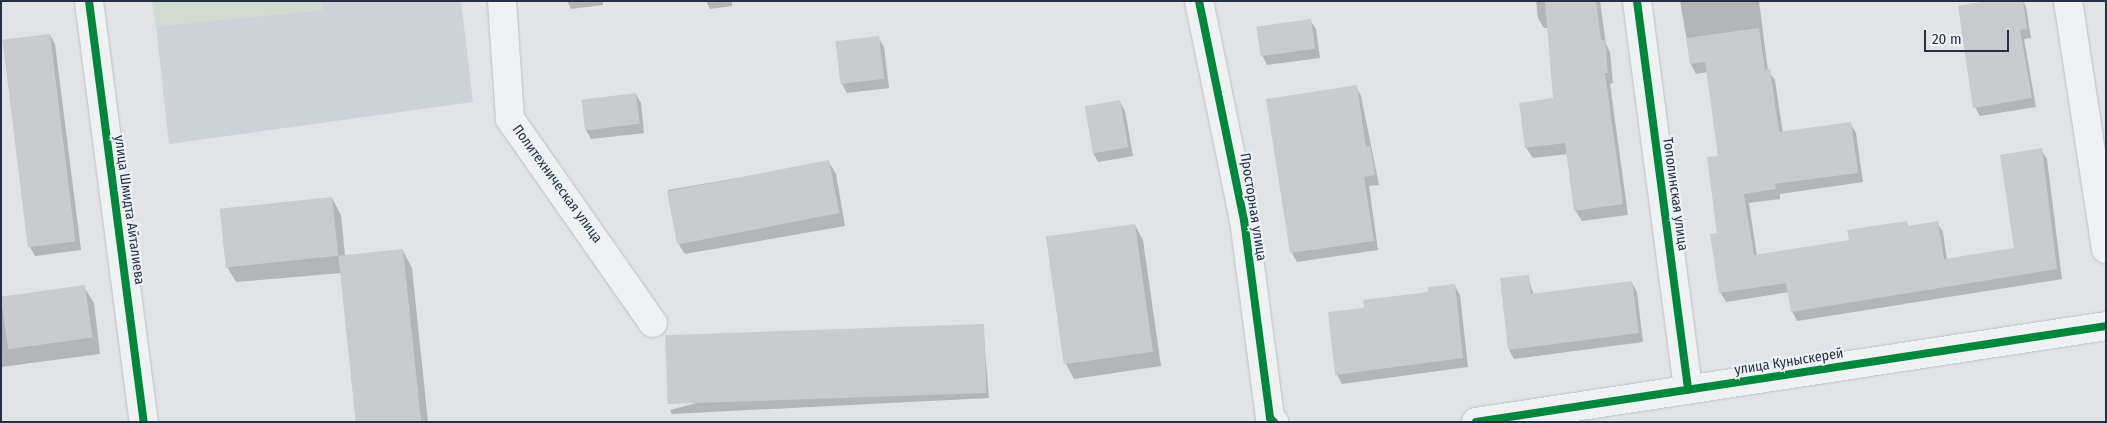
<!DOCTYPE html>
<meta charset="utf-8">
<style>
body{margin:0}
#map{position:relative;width:2107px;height:423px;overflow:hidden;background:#e1e3e6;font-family:"Fira Sans Condensed",sans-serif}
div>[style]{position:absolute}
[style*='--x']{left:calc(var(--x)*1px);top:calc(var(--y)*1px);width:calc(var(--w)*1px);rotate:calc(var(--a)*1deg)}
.built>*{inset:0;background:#ced3da}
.green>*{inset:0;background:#d1dbd0}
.shadow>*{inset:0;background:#0003}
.building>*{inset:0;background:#c9cbcf;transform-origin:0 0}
.roads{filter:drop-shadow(0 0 1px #bfc1c4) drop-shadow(0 0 1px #bfc1c4)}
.minor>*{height:28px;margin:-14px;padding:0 14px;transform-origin:14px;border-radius:14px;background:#f0f1f3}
.cycleway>*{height:8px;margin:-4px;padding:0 4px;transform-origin:4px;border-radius:4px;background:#00873e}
span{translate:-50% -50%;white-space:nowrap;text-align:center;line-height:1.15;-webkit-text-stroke:4px #eef2f7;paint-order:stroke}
.street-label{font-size:14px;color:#253042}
.frame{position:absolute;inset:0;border:2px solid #253042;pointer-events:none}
.scale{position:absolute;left:1924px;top:30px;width:85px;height:22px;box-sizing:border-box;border:2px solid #253042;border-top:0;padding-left:6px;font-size:15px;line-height:18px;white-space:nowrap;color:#253042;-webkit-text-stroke:4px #eef2f7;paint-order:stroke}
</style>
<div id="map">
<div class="built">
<i style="clip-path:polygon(322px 1px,461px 1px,473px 102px,169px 144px,156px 26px,322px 10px)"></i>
</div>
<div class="green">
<i style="clip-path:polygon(152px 1px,322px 1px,323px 10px,156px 26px)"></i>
</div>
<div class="shadow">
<i style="clip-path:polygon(567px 1px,603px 1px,603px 5px,571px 9px)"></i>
<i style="clip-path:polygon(706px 1px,732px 1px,732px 6px,710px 9px)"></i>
<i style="clip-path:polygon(1536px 1px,1600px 1px,1606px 44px,1610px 52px,1613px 83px,1610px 84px,1628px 215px,1582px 221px,1575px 210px,1568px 154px,1533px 158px,1526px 148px,1555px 100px,1549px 28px,1544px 28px,1538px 18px)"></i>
<i style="clip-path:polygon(1680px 1px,1759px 1px,1768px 71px,1775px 80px,1783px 133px,1850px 123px,1856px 133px,1863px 182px,1780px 194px,1780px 199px,1749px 203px,1757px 256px,1850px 241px,1907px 223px,1909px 227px,1937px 223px,1943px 232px,1947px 260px,2016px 249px,2041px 150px,2047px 159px,2062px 279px,1797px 321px,1792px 311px,1789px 292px,1726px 302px,1720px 292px,1720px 157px,1708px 72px,1696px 74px,1691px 64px)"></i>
<i style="clip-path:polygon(1996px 1px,2023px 1px,2026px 7px,2031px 38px,2024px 39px,2036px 107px,1980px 116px,1975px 107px)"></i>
<i style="clip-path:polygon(1310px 20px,1316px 29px,1320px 58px,1267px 65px,1262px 55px)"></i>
<i style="clip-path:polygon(50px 35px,55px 44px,81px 250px,35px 256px,30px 247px)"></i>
<i style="clip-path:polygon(878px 37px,884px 47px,889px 88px,847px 93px,842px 84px)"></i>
<i style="clip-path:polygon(1356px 86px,1361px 96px,1379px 185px,1369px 186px,1378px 250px,1297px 262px,1292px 253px,1267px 100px)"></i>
<i style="clip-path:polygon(636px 94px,641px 103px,644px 133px,591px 139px,586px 130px)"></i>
<i style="clip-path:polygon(1120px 102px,1125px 111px,1133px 156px,1098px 162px,1093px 153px)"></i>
<i style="clip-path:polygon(829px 162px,836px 174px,845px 226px,685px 254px,677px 242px,668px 190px)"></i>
<i style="clip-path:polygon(332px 198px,341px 215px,345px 256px,403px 251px,412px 268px,428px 422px,356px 422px,341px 273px,236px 282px,226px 265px)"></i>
<i style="clip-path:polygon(1135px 225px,1143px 240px,1161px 366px,1074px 379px,1066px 364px)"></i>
<i style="clip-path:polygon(1528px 277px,1534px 295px,1632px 283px,1637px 292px,1643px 342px,1514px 359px,1509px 350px)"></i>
<i style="clip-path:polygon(1455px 286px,1460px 295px,1468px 367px,1342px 384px,1337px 375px,1329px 313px,1365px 309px)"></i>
<i style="clip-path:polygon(84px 287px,94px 303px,100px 354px,1px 367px,1px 297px)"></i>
<i style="clip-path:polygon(983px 326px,989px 398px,672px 414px,670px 410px)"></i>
</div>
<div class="building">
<i style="clip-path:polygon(1545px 1px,1596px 1px,1601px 40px,1605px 40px,1608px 73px,1605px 73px,1623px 204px,1574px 211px,1565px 143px,1525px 148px,1519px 103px,1553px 98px)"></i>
<i style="clip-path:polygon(1987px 1px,2023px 1px,2027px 29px,2020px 30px,2032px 98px,1973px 108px,1958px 6px)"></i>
<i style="left:1311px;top:19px;width:30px;height:55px;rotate:82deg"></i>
<i style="clip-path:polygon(1759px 28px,1765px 70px,1770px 69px,1779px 132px,1851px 122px,1858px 173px,1775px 184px,1776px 189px,1744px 194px,1754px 255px,1849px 240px,1847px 230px,1907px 221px,1908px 226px,1938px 221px,1944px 259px,2014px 248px,2000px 155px,2042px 148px,2057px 269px,1791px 312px,1786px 283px,1719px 293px,1710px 234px,1717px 233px,1707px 157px,1718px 156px,1705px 62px,1690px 64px,1686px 38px)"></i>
<i style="left:50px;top:34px;width:209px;height:48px;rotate:83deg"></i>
<i style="left:879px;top:36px;width:43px;height:44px;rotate:83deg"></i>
<i style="clip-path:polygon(1357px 85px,1366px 147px,1370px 146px,1375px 175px,1364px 177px,1374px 241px,1290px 253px,1266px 99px)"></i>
<i style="left:636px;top:93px;width:31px;height:55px;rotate:83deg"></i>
<i style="left:1120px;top:100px;width:48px;height:36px;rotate:80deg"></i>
<i style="left:829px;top:160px;width:54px;height:165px;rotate:79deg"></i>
<i style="left:332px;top:197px;width:59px;height:113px;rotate:84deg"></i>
<i style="left:1135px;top:224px;width:129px;height:90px;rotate:82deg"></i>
<i style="left:403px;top:249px;width:174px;height:65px;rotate:84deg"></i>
<i style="clip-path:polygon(1529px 275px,1531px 294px,1632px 281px,1639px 333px,1508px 350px,1500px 278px)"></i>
<i style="clip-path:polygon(1455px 284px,1463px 358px,1335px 375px,1328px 312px,1364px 308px,1363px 300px,1428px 292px,1428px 287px)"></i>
<i style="left:85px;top:285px;width:53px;height:85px;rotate:82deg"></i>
<i style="left:984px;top:324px;width:69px;height:319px;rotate:88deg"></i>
</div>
<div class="roads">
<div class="minor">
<i style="--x:89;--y:1;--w:425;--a:82.6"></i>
<i style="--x:502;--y:1;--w:118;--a:86.1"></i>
<i style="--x:510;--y:119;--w:249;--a:55"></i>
<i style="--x:1199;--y:1;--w:224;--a:78.4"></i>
<i style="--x:1244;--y:220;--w:200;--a:82.5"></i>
<i style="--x:1270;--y:418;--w:6;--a:45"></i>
<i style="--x:1637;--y:1;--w:392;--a:82.5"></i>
<i style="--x:2068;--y:1;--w:251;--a:81.3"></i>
<i style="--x:1476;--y:422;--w:637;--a:-8.66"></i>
</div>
</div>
<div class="cycleway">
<i style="--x:89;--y:1;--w:425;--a:82.6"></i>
<i style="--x:1199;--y:1;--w:224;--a:78.4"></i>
<i style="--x:1244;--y:220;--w:200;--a:82.5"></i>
<i style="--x:1270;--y:418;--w:6;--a:45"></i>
<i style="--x:1637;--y:1;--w:392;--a:82.5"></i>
<i style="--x:1476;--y:422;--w:637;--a:-8.66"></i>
</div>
<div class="street-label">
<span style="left:557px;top:184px;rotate:54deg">Политехническая улица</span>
<span style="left:1675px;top:194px;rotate:82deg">Тополинская улица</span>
<span style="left:1253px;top:207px;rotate:81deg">Просторная улица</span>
<span style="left:129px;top:210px;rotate:82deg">улица Шмидта Айталиева</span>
<span style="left:1789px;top:362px;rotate:-9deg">улица Куныскерей</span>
</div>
<div class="frame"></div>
<div class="scale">20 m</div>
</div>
